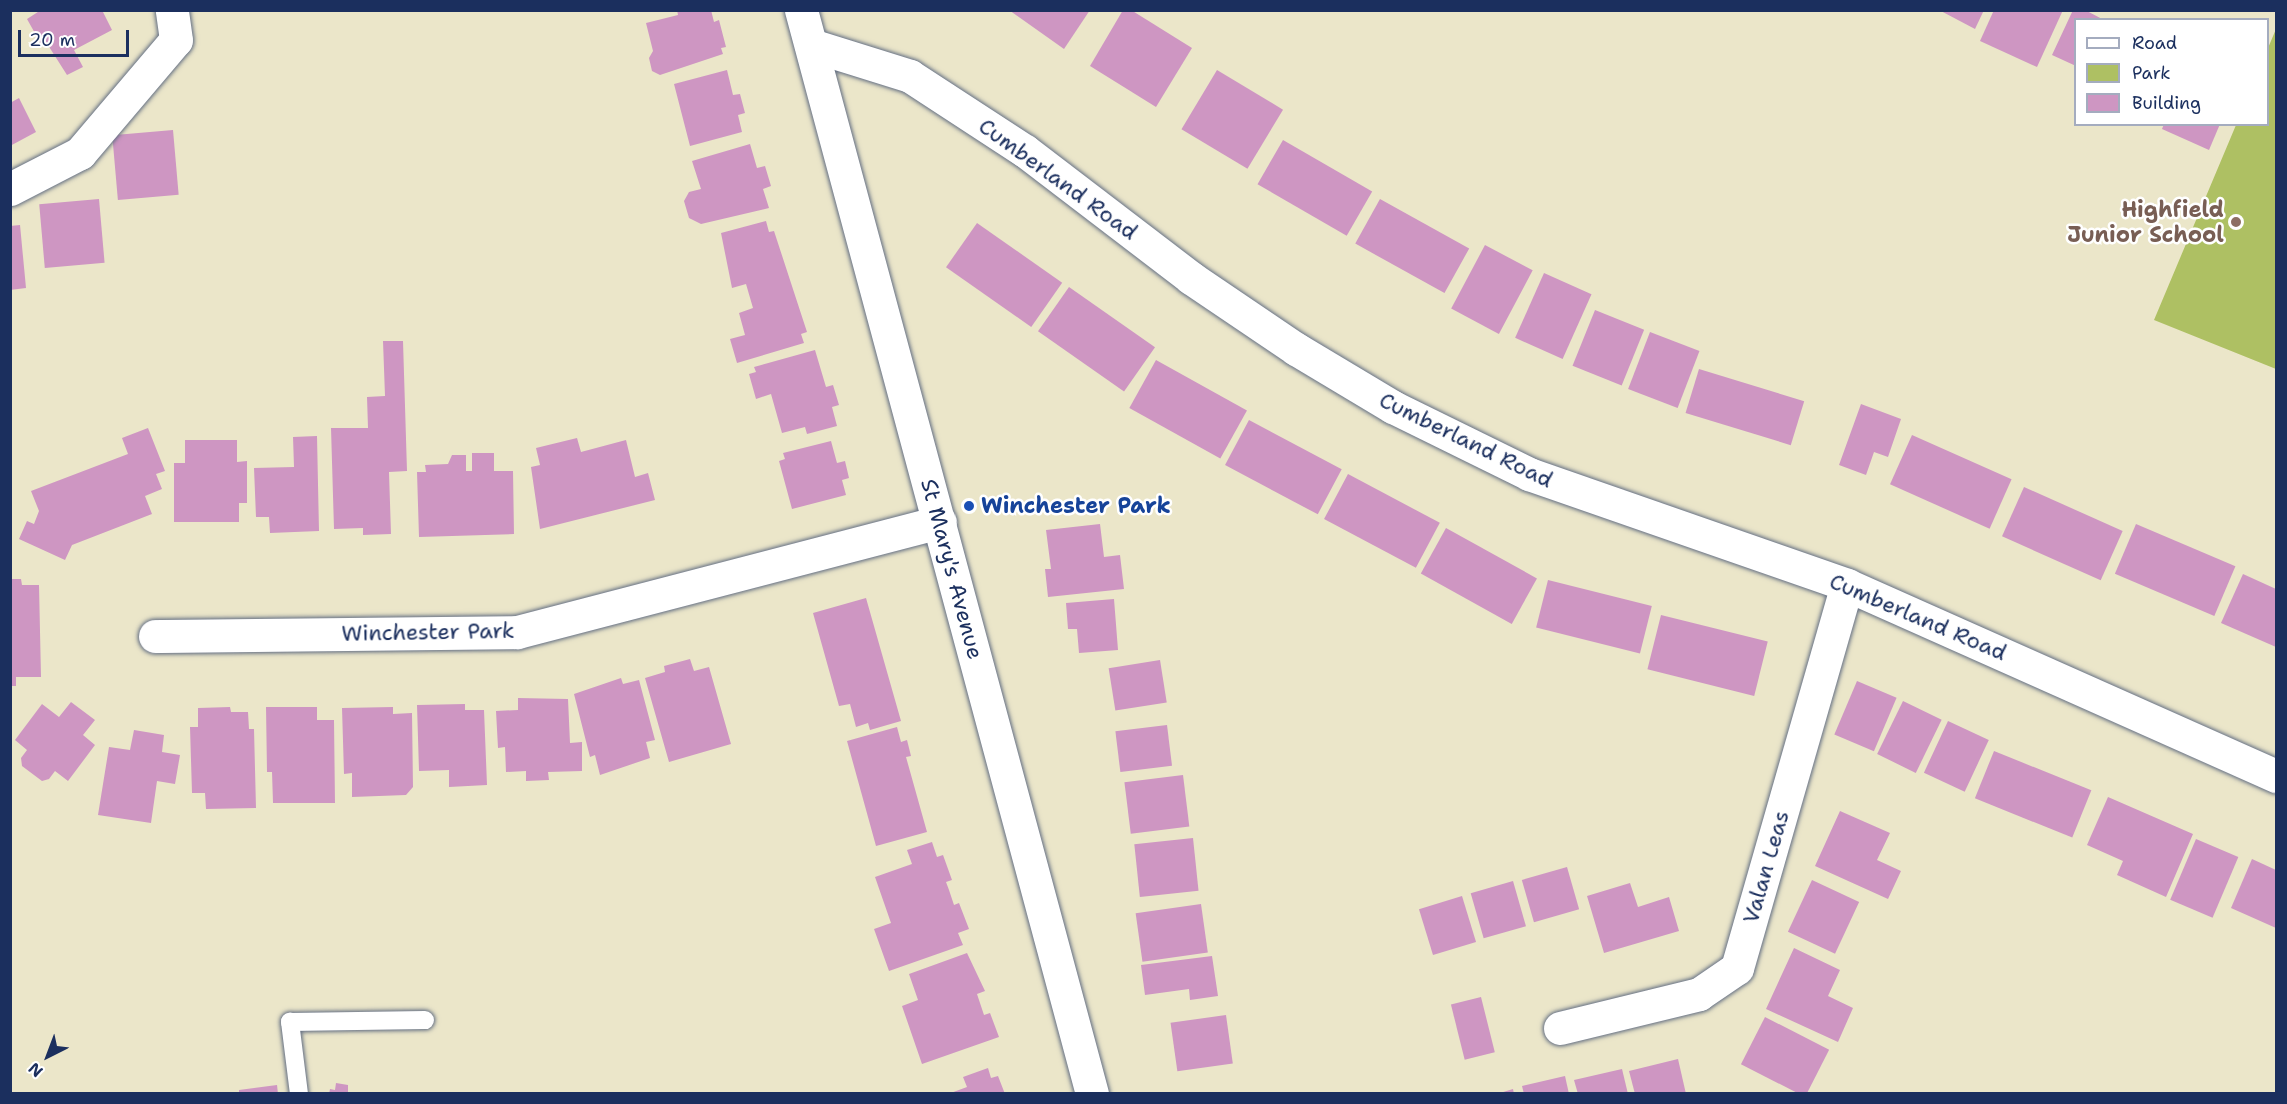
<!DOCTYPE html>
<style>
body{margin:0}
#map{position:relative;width:2287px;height:1104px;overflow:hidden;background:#ebe6c9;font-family:"Shantell Sans",sans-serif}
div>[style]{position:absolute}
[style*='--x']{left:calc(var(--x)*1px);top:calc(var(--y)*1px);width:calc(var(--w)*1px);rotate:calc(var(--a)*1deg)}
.green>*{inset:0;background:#aec063}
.building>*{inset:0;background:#ce96c2;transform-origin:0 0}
.roads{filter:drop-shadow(0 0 2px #646f83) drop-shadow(0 0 2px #646f83)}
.lane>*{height:18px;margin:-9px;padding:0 9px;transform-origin:9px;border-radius:9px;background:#fff}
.street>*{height:33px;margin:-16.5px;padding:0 16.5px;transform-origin:16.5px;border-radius:16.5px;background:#fff}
.dots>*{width:16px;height:16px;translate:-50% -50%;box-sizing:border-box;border:3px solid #fff;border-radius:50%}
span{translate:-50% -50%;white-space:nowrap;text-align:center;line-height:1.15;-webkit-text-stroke:5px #fff;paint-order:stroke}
.street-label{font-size:22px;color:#1b2f5e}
.education-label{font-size:22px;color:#785e54;font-weight:700}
.right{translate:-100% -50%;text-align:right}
.transit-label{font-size:22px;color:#164399;font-weight:700}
.left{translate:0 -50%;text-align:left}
.frame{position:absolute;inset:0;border:12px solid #1b2f5e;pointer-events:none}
.legend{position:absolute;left:2074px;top:18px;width:195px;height:108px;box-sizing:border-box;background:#fff;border:2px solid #a4acbf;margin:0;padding:8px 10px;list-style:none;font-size:18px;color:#1b2f5e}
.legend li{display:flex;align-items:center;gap:12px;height:30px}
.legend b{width:30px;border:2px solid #a4acbf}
.north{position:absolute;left:18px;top:1026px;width:60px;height:60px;-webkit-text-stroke:4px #fff;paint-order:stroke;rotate:222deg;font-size:16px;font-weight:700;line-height:24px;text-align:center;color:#1b2f5e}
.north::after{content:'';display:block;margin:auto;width:21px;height:27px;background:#1b2f5e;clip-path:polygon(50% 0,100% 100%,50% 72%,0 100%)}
.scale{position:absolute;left:18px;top:30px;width:111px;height:27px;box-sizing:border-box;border:3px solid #1b2f5e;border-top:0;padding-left:8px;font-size:18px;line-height:21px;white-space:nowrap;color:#1b2f5e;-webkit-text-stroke:4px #fff;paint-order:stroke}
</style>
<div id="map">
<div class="green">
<i style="clip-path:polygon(2276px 29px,2276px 369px,2154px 320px,2236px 125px,2268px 124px,2268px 48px)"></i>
</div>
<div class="building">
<i style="clip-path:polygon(41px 10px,102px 10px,112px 30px,74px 50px,83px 67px,67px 75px,46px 42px,41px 44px,27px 19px)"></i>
<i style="clip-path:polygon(677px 10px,711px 10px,714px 22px,719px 20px,726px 47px,721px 48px,723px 54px,660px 75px,652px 71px,649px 58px,653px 51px,646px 23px,678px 15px)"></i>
<i style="clip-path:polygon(1009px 10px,1090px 10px,1064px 49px)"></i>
<i style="clip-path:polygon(1123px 10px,1131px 10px,1192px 48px,1156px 107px,1090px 66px)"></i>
<i style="clip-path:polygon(1939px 10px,1984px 10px,1975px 29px)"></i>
<i style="clip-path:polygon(1994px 10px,2063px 10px,2037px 67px,1980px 41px)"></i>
<i style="clip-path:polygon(2073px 10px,2085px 10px,2104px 20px,2076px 20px,2076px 66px,2052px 55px)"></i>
<i style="clip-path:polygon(727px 70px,733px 95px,740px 94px,745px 113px,738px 115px,742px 132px,690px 146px,674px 84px)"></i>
<i style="left:1217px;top:70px;width:77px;height:69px;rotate:31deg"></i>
<i style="clip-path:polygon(19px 98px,36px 132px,10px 146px,10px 103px)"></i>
<i style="clip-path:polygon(2164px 124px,2220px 124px,2209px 150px,2162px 129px)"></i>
<i style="left:173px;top:130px;width:65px;height:61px;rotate:85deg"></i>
<i style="left:1283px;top:140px;width:103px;height:51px;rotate:30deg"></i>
<i style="clip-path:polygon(750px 144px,757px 168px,765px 166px,771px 186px,763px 189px,769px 208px,701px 224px,689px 218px,684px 201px,689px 192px,701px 189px,692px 161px)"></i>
<i style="left:99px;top:199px;width:64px;height:60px;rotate:85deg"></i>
<i style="left:1380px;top:199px;width:102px;height:51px;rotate:29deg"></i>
<i style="clip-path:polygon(766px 221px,769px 232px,774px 231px,807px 332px,801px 334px,804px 343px,737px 363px,730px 339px,745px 335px,739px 313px,753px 308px,746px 284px,732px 288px,721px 233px)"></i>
<i style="left:977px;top:223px;width:104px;height:54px;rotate:35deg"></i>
<i style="clip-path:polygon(20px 225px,26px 288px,10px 290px,10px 226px)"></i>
<i style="left:1485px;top:245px;width:54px;height:72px;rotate:28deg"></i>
<i style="left:1544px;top:273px;width:52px;height:71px;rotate:24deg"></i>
<i style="left:1069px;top:287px;width:105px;height:54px;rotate:35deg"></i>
<i style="left:1595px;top:310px;width:53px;height:60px;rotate:22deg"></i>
<i style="left:1650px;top:332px;width:53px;height:61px;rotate:21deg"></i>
<i style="clip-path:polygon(383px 341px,403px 341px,407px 471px,389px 472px,391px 534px,363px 535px,363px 528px,334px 529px,331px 428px,368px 428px,367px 397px,385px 396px)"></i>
<i style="clip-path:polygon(815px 350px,826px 387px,833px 385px,839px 405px,832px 407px,837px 426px,807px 434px,805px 427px,782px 433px,771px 394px,756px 399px,749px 374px,756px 372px,754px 367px)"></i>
<i style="left:1156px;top:360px;width:104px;height:55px;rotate:29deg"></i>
<i style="left:1699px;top:369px;width:110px;height:46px;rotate:17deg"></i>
<i style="clip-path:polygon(1861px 404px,1901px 419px,1888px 457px,1874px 452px,1866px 475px,1839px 465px)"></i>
<i style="left:1249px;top:420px;width:105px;height:51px;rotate:28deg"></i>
<i style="clip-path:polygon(148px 428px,165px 471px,156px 474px,162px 489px,145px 496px,152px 514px,72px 545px,65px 560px,19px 539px,27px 521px,34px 524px,39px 511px,31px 491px,128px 454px,122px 438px)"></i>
<i style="left:1912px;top:435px;width:109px;height:54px;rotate:24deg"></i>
<i style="clip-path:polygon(317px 436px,319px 531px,270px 533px,269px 517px,256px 517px,254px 468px,294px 467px,293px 437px)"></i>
<i style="clip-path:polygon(577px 438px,581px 452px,626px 440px,635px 477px,648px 473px,655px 500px,540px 529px,531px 467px,540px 465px,536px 448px)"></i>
<i style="clip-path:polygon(185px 440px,237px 440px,237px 462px,247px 461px,247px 503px,239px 503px,239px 522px,174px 522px,174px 463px,185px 463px)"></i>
<i style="clip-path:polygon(831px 441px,837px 463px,845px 461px,849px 478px,842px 480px,846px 495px,792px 509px,779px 461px,785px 459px,783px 453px)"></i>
<i style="clip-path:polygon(472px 453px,494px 453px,494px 471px,513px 471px,514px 534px,419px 537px,417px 472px,426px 472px,425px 465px,448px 464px,452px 455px,466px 455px,466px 471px,472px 471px)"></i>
<i style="left:1348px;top:474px;width:104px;height:51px;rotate:28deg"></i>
<i style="left:2024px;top:487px;width:108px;height:54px;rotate:24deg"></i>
<i style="clip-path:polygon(1100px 524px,1104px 557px,1120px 555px,1124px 589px,1048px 597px,1045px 569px,1051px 569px,1046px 530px)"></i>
<i style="left:2136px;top:524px;width:108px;height:54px;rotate:23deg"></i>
<i style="left:1446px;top:528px;width:104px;height:52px;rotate:29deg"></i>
<i style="clip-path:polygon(2243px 574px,2276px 589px,2276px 647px,2221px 623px)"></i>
<i style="clip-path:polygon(10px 579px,21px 579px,22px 585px,39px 585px,41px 677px,16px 677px,16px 686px,10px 686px)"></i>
<i style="left:1548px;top:580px;width:107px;height:49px;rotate:14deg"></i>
<i style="clip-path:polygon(866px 598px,901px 721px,870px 730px,868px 723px,856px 727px,850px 704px,839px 706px,813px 613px)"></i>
<i style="clip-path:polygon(1114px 599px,1118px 650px,1079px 653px,1077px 629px,1068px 629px,1066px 603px)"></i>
<i style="left:1661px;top:615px;width:110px;height:56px;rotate:14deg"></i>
<i style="clip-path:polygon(690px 659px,694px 671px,709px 667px,731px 744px,669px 762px,645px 678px,665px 672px,664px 666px)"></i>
<i style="left:1160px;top:660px;width:43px;height:52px;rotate:81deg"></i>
<i style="clip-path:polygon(621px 678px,623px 684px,639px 680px,655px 740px,646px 742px,650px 758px,600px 775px,595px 755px,590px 757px,574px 694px)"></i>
<i style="left:1857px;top:681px;width:43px;height:58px;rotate:23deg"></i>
<i style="clip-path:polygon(518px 698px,568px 699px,570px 743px,582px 742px,582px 771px,548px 772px,549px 780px,526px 781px,526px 771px,506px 772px,505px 747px,498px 748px,496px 711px,518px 710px)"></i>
<i style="left:1903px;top:701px;width:43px;height:59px;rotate:26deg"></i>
<i style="clip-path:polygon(71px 702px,95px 720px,83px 735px,95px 745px,68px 781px,55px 771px,49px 779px,42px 781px,22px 766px,21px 758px,27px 750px,15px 740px,42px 704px,59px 717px)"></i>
<i style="clip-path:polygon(465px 704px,465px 710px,484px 710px,487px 785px,449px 787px,449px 770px,419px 771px,417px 705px)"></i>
<i style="clip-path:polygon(230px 707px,231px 712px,248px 712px,249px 729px,254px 729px,256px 808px,206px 809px,205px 793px,192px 793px,190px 727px,198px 727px,198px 708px)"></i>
<i style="clip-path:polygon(266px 707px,317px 707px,317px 720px,334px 720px,335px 803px,273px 803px,272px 772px,267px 772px)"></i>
<i style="clip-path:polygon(393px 707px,393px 714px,412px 713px,413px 787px,406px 795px,352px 797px,352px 773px,344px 774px,342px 708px)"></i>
<i style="left:1948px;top:721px;width:45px;height:57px;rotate:25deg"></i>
<i style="left:1167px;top:725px;width:41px;height:52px;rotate:83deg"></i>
<i style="clip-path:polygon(897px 727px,901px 742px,907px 740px,911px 756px,906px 757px,927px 832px,876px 846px,847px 741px)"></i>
<i style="clip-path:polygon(134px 730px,164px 735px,162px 752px,180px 755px,175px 784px,157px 781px,151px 823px,98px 815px,109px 747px,130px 750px)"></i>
<i style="left:1994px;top:751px;width:105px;height:51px;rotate:22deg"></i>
<i style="left:1183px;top:775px;width:52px;height:59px;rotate:83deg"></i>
<i style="clip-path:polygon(2108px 797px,2193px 834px,2166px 897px,2117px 875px,2123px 861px,2087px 845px)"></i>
<i style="clip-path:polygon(1840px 811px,1890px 833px,1877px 860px,1901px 871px,1888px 899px,1815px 866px)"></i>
<i style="left:1193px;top:838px;width:53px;height:59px;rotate:84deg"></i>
<i style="left:2196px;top:839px;width:46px;height:66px;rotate:23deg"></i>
<i style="clip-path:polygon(932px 842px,937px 857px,943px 855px,952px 880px,946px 882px,949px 890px,954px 905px,959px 903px,969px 929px,958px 933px,963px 945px,889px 971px,874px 929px,891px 923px,875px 877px,912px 864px,907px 850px)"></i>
<i style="clip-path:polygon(2252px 859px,2276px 870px,2276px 928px,2231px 908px)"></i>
<i style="left:1567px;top:867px;width:44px;height:47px;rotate:74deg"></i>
<i style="left:1812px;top:880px;width:52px;height:57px;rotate:25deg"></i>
<i style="left:1513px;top:881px;width:47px;height:44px;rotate:74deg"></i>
<i style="clip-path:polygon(1630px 883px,1638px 907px,1669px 897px,1679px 931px,1604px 953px,1587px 896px)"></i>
<i style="left:1462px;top:896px;width:48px;height:45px;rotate:73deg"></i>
<i style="left:1201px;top:904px;width:49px;height:66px;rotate:82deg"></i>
<i style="clip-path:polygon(1794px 948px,1840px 970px,1828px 996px,1853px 1008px,1838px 1042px,1766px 1009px)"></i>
<i style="clip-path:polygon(967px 953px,985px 991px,977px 994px,984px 1015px,990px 1013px,999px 1037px,922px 1064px,902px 1006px,918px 1000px,909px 974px)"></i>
<i style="clip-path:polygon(1212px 956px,1218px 996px,1190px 1000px,1189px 989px,1145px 995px,1141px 965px)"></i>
<i style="left:1481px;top:997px;width:57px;height:31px;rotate:76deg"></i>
<i style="left:1226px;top:1015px;width:49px;height:56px;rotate:82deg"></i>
<i style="left:1765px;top:1017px;width:72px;height:53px;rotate:27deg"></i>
<i style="clip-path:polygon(1678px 1059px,1686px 1094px,1635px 1094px,1629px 1071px)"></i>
<i style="clip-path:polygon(988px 1068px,991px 1078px,998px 1076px,1005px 1094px,948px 1094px,967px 1087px,963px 1077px)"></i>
<i style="clip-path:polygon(1622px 1069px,1628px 1094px,1578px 1094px,1574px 1080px)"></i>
<i style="clip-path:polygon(1565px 1076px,1569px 1094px,1524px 1094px,1522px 1086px)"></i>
<i style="clip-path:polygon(336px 1083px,348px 1085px,348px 1092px,352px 1094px,329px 1094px,330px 1089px,335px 1090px)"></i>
<i style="clip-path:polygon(277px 1085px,278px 1094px,239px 1094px,239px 1090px)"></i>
<i style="clip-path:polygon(1513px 1089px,1514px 1094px,1500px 1094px,1500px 1093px)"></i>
</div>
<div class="roads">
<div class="lane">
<i style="--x:299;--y:1094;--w:73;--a:-97.1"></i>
<i style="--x:290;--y:1022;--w:135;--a:-0.8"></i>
</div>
<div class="street">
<i style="--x:801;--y:10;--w:1122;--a:74.97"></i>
<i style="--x:811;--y:45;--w:104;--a:17.4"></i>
<i style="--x:910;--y:76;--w:137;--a:33.1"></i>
<i style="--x:1025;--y:151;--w:209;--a:37.4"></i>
<i style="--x:1191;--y:278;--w:127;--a:34.1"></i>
<i style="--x:1296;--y:349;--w:113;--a:30.9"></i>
<i style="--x:1393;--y:407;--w:152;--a:26.2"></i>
<i style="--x:1529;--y:474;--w:337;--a:19.2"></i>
<i style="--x:1847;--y:585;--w:470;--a:24"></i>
<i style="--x:10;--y:189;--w:79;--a:-27.2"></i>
<i style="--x:80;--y:153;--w:148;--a:-49.7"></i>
<i style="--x:176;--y:40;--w:30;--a:-98"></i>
<i style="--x:155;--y:636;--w:362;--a:-0.6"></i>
<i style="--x:517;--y:632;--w:437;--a:-14.6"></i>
<i style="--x:1560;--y:1028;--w:143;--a:-13.7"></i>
<i style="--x:1699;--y:994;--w:46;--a:-34.4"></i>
<i style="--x:1737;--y:968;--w:398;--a:-74"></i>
</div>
</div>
<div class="dots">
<i style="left:2236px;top:222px;background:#8d6e63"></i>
<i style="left:969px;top:506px;background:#1a4fb4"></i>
</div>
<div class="street-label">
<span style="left:1058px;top:179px;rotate:36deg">Cumberland Road</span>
<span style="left:1466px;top:440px;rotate:26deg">Cumberland Road</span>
<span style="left:952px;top:569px;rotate:75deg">St Mary's Avenue</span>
<span style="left:1918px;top:617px;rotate:23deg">Cumberland Road</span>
<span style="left:428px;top:632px;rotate:-1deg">Winchester Park</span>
<span style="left:1766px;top:867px;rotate:-74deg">Valan Leas</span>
</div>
<div class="education-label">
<span class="right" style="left:2224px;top:222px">Highfield<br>Junior School</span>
</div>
<div class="transit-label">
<span class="left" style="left:981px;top:506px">Winchester Park</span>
</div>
<div class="frame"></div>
<ul class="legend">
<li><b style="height:8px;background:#fff"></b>Road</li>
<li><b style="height:16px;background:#aec063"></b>Park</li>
<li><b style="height:16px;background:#ce96c2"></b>Building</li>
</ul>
<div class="north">N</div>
<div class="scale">20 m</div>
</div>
